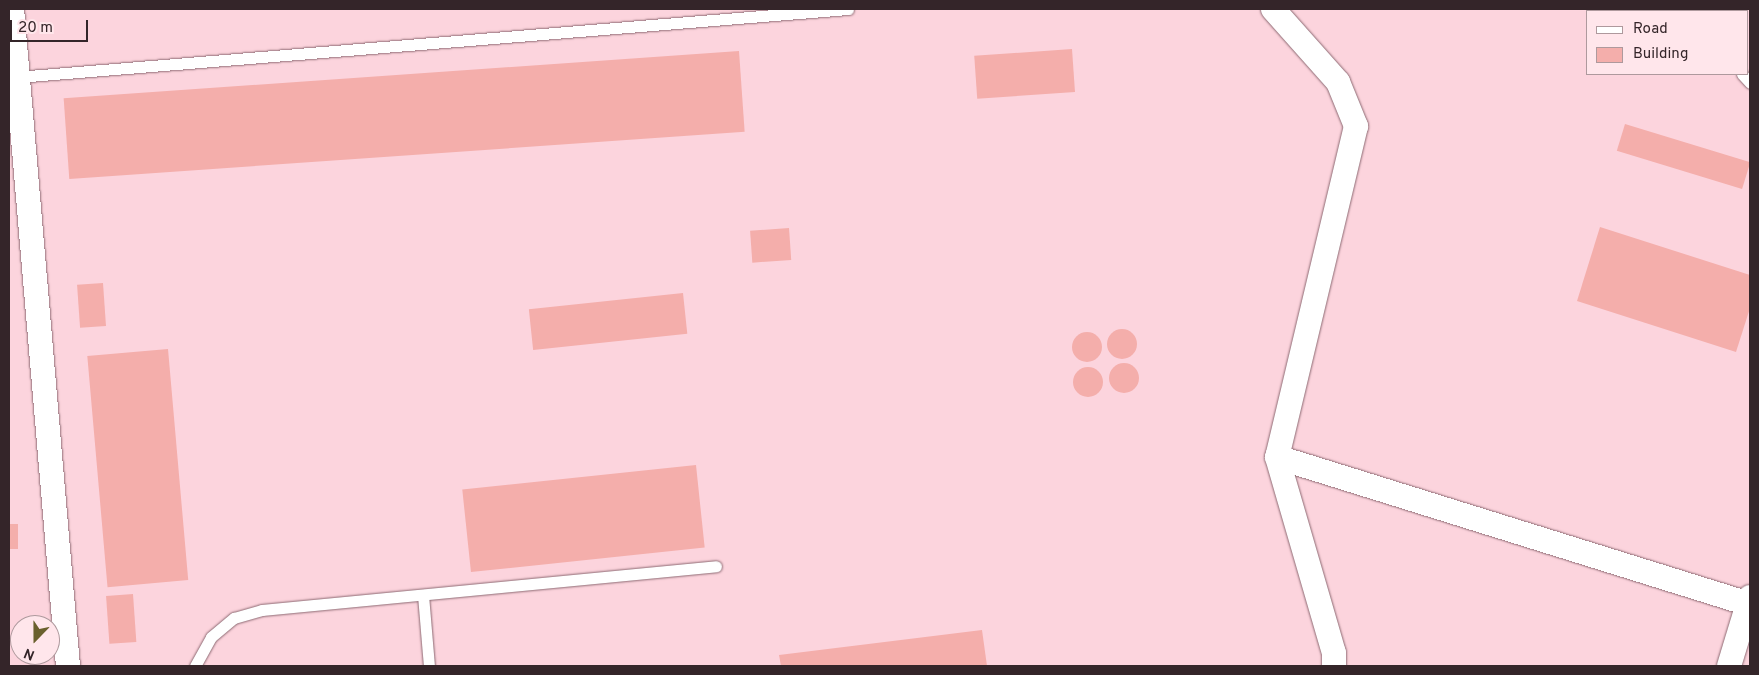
<!DOCTYPE html>
<style>
body{margin:0}
#map{position:relative;width:1759px;height:675px;overflow:hidden;background:#fcd4dd;font-family:Overpass,sans-serif}
div>[style]{position:absolute}
[style*='--x']{left:calc(var(--x)*1px);top:calc(var(--y)*1px);width:calc(var(--w)*1px);rotate:calc(var(--a)*1deg)}
.building>*{inset:0;background:#f4aeab;transform-origin:0 0}
.round{border-radius:50%}
.roads{filter:drop-shadow(0 0 1px #8d6a73) drop-shadow(0 0 1px #8d6a73)}
.lane>*{height:11px;margin:-5.5px;padding:0 5.5px;transform-origin:5.5px;border-radius:5.5px;background:#fff}
.street>*{height:24px;margin:-12px;padding:0 12px;transform-origin:12px;border-radius:12px;background:#fff}
span{translate:-50% -50%;white-space:nowrap;text-align:center;line-height:1.15;-webkit-text-stroke:4.5px #ffe6eb;paint-order:stroke}
.frame{position:absolute;inset:0;border:10px solid #342529;pointer-events:none}
.legend{position:absolute;left:1586px;top:10px;width:162px;height:65px;box-sizing:border-box;background:#ffe6eb;border:1px solid #ae999d;margin:0;padding:6px 9px;list-style:none;font-size:15px;color:#342529}
.legend li{display:flex;align-items:center;gap:10px;height:25px}
.legend b{width:25px;border:1px solid #ae999d}
.north{position:absolute;left:10px;top:615px;width:50px;height:50px;box-sizing:border-box;background:#ffe6eb;border:1px solid #ae999d;border-radius:50%;rotate:202deg;font-size:14px;font-weight:700;line-height:20px;text-align:center;color:#342529}
.north::after{content:'';display:block;margin:auto;width:18px;height:22px;background:#6a602d;clip-path:polygon(50% 0,100% 100%,50% 72%,0 100%)}
.scale{position:absolute;left:10px;top:20px;width:78px;height:22px;box-sizing:border-box;border:2px solid #342529;border-top:0;padding-left:6px;font-size:15px;line-height:18px;white-space:nowrap;color:#342529;-webkit-text-stroke:4px #ffe6eb;paint-order:stroke}
</style>
<div id="map">
<div class="building">
<i style="left:1072px;top:49px;width:43px;height:98px;rotate:86deg"></i>
<i style="left:739px;top:51px;width:81px;height:677px;rotate:86deg"></i>
<i style="left:1625px;top:124px;width:131px;height:28px;rotate:17deg"></i>
<i style="clip-path:polygon(1600px 227px,1750px 275px,1750px 308px,1736px 352px,1577px 301px)"></i>
<i style="left:789px;top:228px;width:32px;height:39px;rotate:86deg"></i>
<i style="left:103px;top:283px;width:43px;height:26px;rotate:86deg"></i>
<i style="left:683px;top:293px;width:41px;height:155px;rotate:84deg"></i>
<i class="round" style="left:1107px;top:329px;width:30px;height:30px"></i>
<i class="round" style="left:1072px;top:332px;width:30px;height:30px"></i>
<i style="left:168px;top:349px;width:232px;height:81px;rotate:85deg"></i>
<i class="round" style="left:1109px;top:363px;width:30px;height:30px"></i>
<i class="round" style="left:1073px;top:367px;width:30px;height:30px"></i>
<i style="left:696px;top:465px;width:83px;height:235px;rotate:84deg"></i>
<i style="left:9px;top:524px;width:9px;height:25px"></i>
<i style="left:133px;top:594px;width:48px;height:27px;rotate:86deg"></i>
<i style="clip-path:polygon(982px 630px,987px 666px,781px 666px,779px 655px)"></i>
</div>
<div class="roads">
<div class="lane">
<i style="--x:1687;--y:9;--w:3;--a:45"></i>
<i style="--x:1742;--y:74;--w:12;--a:48"></i>
<i style="--x:17;--y:77;--w:834;--a:-4.68"></i>
<i style="--x:423;--y:595;--w:71;--a:85.2"></i>
<i style="--x:195;--y:666;--w:33;--a:-61"></i>
<i style="--x:211;--y:637;--w:30;--a:-40"></i>
<i style="--x:234;--y:618;--w:29;--a:-16"></i>
<i style="--x:262;--y:610;--w:456;--a:-5.5"></i>
</div>
<div class="street">
<i style="--x:12;--y:9;--w:659;--a:85.13"></i>
<i style="--x:1273;--y:9;--w:98;--a:48.3"></i>
<i style="--x:1338;--y:82;--w:48;--a:67.8"></i>
<i style="--x:1356;--y:126;--w:340;--a:103.4"></i>
<i style="--x:1277;--y:457;--w:204;--a:73.8"></i>
<i style="--x:1334;--y:653;--w:13;--a:90"></i>
<i style="--x:1277;--y:457;--w:493;--a:17.3"></i>
<i style="--x:1729;--y:666;--w:72;--a:-73.1"></i>
</div>
</div>
<div class="frame"></div>
<ul class="legend">
<li><b style="height:6px;background:#fff"></b>Road</li>
<li><b style="height:14px;background:#f4aeab"></b>Building</li>
</ul>
<div class="north">N</div>
<div class="scale">20 m</div>
</div>
